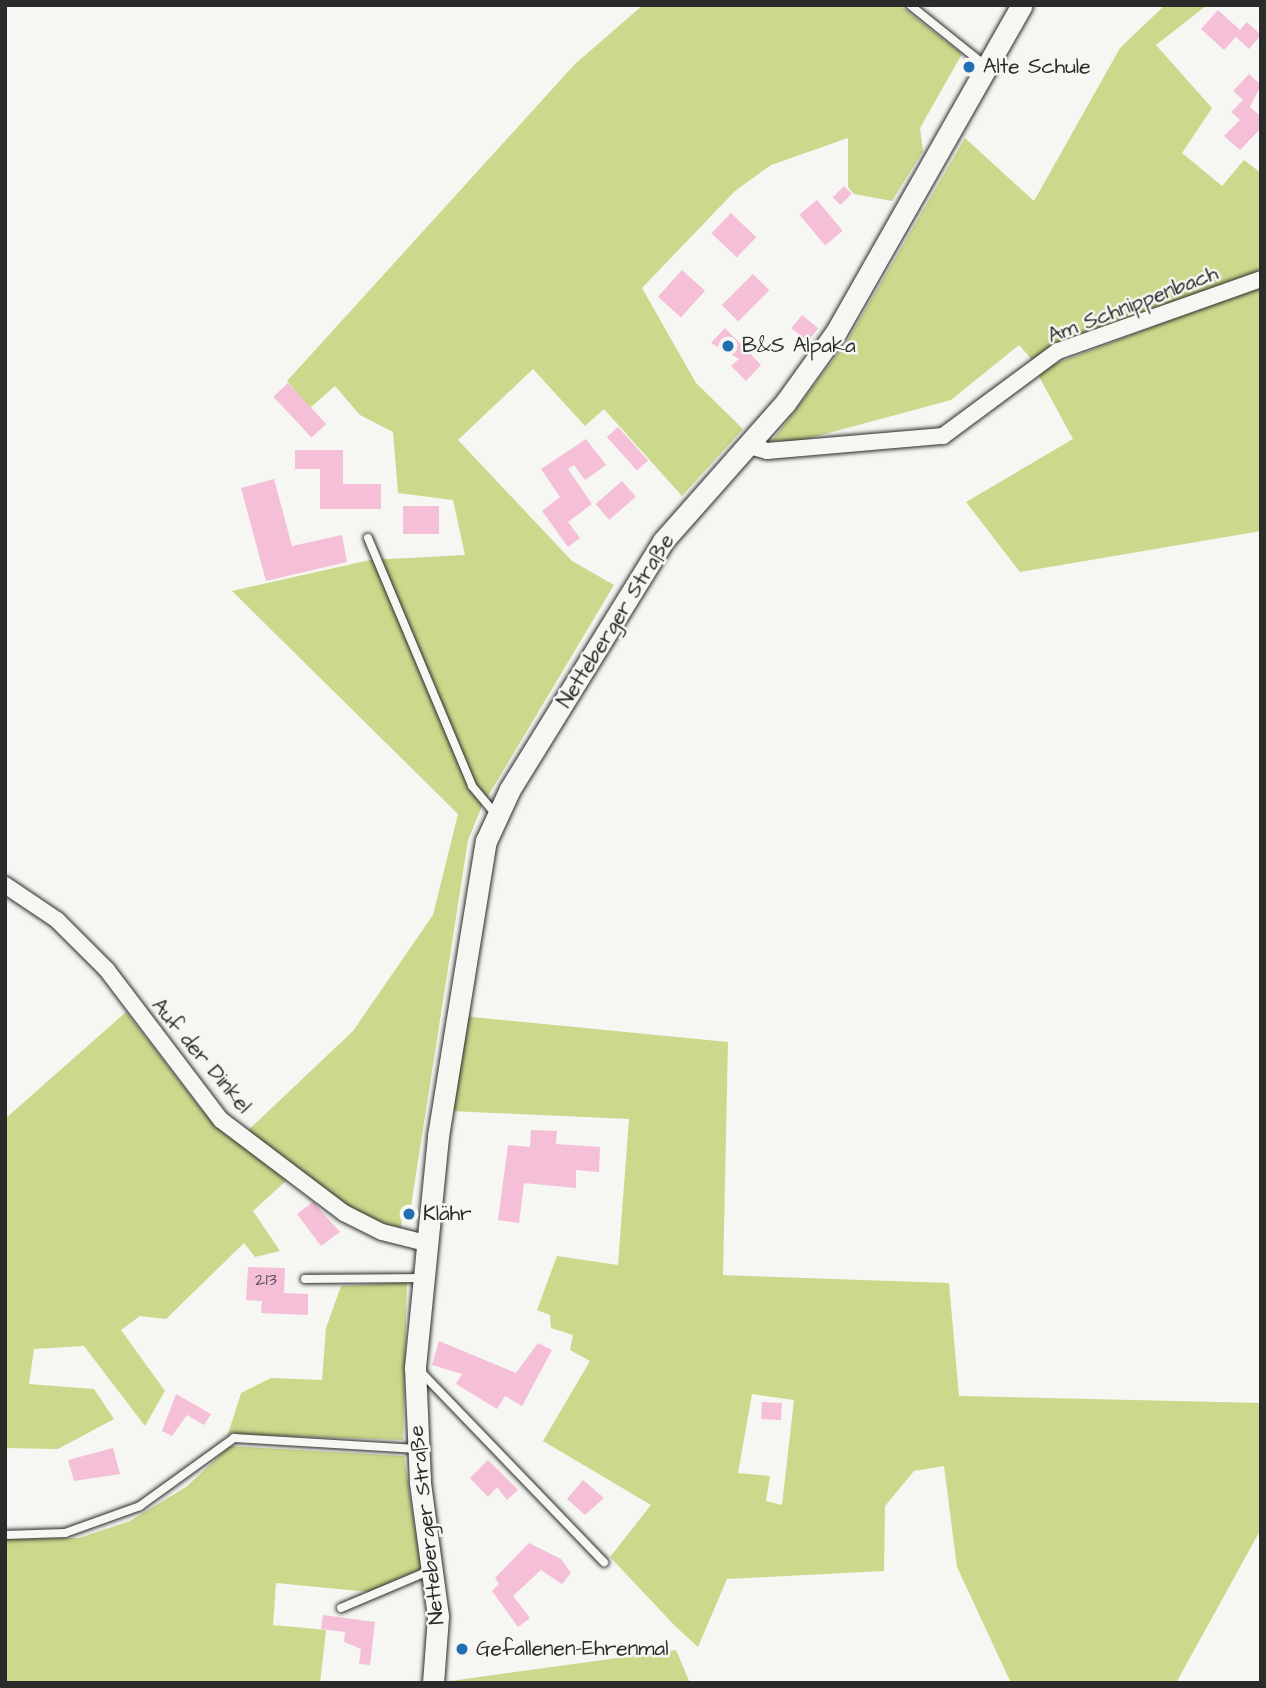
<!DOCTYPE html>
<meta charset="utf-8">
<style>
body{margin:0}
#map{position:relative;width:1266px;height:1688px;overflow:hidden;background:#f6f6f2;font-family:"Architects Daughter",sans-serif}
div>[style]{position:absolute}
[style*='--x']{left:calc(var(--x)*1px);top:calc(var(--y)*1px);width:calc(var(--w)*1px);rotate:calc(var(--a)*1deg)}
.green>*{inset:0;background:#cbd98c}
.building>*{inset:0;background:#f5bfd8;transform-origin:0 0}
.roads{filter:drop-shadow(0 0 2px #2b2b2b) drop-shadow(0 0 2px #2b2b2b)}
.service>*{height:8px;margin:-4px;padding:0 4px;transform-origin:4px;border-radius:4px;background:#f6f6f2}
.minor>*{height:16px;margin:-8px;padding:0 8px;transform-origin:8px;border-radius:8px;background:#f6f6f2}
.tertiary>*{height:21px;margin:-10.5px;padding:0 10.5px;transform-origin:10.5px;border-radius:10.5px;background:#f6f6f2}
.dots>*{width:19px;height:19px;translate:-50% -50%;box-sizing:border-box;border:4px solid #f6f6f2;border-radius:50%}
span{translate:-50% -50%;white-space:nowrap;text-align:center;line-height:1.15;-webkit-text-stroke:5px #f6f6f2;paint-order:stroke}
.number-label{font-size:18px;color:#5e5056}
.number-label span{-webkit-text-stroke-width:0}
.poi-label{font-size:21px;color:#2b2b2b}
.left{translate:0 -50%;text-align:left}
.street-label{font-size:21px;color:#2b2b2b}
.frame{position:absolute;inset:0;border:7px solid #2b2b2b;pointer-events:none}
</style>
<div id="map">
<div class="green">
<i style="clip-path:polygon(643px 5px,899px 5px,962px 54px,920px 128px,923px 151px,892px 201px,854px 194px,848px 187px,848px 138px,771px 165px,735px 191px,642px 288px,696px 383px,743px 429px,682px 496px,604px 409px,585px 426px,533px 369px,458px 440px,572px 561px,614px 585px,482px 806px,468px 840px,409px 1219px,402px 1218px,401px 1228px,369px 1219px,241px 1137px,353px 1031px,433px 915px,458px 814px,232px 591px,370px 560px,465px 555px,453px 500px,398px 493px,393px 432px,360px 415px,335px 386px,310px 408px,287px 381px,575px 64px)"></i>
<i style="clip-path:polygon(1165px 5px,1207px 5px,1156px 45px,1212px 108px,1182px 153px,1222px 186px,1244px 160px,1261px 173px,1261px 272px,1035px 363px,1019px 345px,951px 400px,799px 441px,772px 441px,846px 343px,965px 138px,1034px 201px,1120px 48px)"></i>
<i style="clip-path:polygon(1261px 286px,1261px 531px,1020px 572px,966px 502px,1073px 439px,1036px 371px)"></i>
<i style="clip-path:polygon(126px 1012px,201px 1109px,287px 1180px,253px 1211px,280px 1251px,255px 1257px,244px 1243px,166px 1319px,140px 1316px,121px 1330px,165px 1391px,145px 1426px,84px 1346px,34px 1349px,29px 1384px,94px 1389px,114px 1419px,58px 1449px,5px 1448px,5px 1119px)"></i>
<i style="clip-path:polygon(evenodd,462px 1016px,728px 1042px,723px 1275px,949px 1283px,959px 1396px,1261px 1403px,1261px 1529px,1176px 1683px,1011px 1683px,957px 1567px,944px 1466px,914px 1471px,885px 1506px,884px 1571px,727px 1579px,698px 1647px,676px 1627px,610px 1557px,651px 1505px,543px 1441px,590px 1361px,570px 1350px,573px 1335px,551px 1328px,550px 1315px,537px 1310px,557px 1256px,618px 1265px,629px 1119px,451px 1111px,462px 1016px,752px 1394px,794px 1400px,782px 1505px,766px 1501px,770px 1476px,738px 1473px,752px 1394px)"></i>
<i style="clip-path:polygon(407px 1282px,403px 1440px,228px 1434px,241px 1393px,271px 1378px,322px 1380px,326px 1328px,341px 1286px)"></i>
<i style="clip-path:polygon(230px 1446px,404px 1456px,421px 1569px,369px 1592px,276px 1583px,273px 1625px,326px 1630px,320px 1683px,5px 1683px,5px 1539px,79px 1538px,130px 1521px,186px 1487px)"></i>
<i style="clip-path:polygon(676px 1650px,690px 1683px,443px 1683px,443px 1682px)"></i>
</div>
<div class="building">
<i style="clip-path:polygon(1218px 10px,1240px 30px,1247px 22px,1261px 35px,1249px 49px,1236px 37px,1224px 50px,1201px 29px)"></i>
<i style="clip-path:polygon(1249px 74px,1261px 85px,1250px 107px,1261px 117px,1261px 128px,1240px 150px,1224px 136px,1240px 120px,1231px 112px,1243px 100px,1233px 91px)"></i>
<i style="left:844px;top:186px;width:11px;height:16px;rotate:45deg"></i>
<i style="left:817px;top:200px;width:40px;height:23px;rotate:50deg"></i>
<i style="left:731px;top:213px;width:35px;height:28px;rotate:44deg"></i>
<i style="left:682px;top:270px;width:31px;height:36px;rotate:42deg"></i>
<i style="left:753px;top:274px;width:23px;height:44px;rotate:45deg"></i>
<i style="left:802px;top:315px;width:21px;height:17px;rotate:39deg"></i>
<i style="clip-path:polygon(725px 328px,761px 365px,746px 381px,731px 366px,739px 359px,711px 343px)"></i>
<i style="left:288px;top:383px;width:56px;height:20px;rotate:47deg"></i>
<i style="left:618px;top:427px;width:45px;height:15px;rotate:48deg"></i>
<i style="clip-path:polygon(586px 439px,606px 465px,585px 480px,574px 465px,568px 469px,592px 504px,568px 522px,580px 538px,568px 547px,542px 511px,560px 497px,541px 469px)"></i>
<i style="clip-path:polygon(295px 450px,343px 450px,343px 484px,381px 484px,381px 509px,320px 509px,320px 469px,295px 469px)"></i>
<i style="clip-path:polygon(274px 479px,292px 546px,342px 535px,347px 562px,266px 581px,241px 488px)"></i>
<i style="left:622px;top:481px;width:21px;height:35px;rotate:49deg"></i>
<i style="left:439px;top:506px;width:28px;height:36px;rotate:90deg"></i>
<i style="clip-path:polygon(531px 1130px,557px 1131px,556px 1144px,600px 1147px,599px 1172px,576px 1170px,576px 1188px,524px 1183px,519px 1223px,498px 1220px,508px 1145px,530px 1147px)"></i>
<i style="clip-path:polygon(313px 1202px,340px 1232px,321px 1246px,297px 1214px)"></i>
<i style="clip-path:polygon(248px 1267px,285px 1268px,284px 1293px,308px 1294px,308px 1315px,261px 1313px,262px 1301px,246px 1300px)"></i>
<i style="clip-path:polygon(439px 1341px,516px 1373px,538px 1343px,552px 1350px,522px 1406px,505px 1396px,497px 1409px,456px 1384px,462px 1374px,432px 1365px)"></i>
<i style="clip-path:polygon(176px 1394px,211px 1414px,204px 1425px,187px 1415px,172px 1436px,162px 1431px)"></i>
<i style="left:762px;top:1402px;width:20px;height:17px;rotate:3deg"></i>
<i style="clip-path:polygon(113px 1448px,120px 1474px,74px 1481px,68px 1460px)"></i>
<i style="clip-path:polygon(488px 1460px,518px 1490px,507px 1500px,497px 1487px,488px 1497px,470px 1478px)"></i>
<i style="clip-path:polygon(583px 1480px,604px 1498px,585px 1515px,567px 1499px)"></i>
<i style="clip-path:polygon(529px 1543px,561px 1559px,571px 1573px,562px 1584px,541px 1570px,513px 1596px,530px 1618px,518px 1627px,492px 1591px,499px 1584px,495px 1578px)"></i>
<i style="clip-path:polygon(323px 1615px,375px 1622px,370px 1665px,359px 1664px,361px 1649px,344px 1642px,345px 1632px,321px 1629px)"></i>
</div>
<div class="roads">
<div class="service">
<i style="--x:910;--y:5;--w:96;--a:38.7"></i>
<i style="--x:368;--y:538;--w:269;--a:67.2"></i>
<i style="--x:472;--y:786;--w:38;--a:50"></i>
<i style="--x:305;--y:1279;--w:117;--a:-0.5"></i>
<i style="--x:419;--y:1370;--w:267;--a:46.1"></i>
<i style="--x:5;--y:1535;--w:60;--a:-1.9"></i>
<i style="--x:65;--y:1533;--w:80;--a:-19.8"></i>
<i style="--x:140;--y:1506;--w:116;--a:-35.9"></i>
<i style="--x:234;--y:1438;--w:184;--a:3.4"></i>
<i style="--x:341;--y:1608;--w:98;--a:-22.9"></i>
</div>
<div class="minor">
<i style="--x:750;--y:446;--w:18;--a:16"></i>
<i style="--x:767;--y:451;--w:177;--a:-4.9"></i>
<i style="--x:943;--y:436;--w:143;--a:-36.5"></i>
<i style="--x:1058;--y:351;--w:215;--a:-19.5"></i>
<i style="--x:5;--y:885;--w:63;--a:33.9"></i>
<i style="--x:57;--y:920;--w:71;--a:45"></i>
<i style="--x:107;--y:970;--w:188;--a:52.8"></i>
<i style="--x:221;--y:1120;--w:154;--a:37.1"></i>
<i style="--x:344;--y:1213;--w:42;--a:26.6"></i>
<i style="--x:382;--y:1232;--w:44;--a:14.3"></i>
</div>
<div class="tertiary">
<i style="--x:433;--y:1683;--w:67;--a:-85.7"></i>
<i style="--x:438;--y:1616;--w:135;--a:-97.7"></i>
<i style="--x:420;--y:1482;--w:115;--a:-92.5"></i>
<i style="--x:415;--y:1367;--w:232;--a:-84.3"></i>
<i style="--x:438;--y:1136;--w:299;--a:-80.8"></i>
<i style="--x:486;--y:841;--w:57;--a:-65.2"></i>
<i style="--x:510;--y:789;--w:291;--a:-58.3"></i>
<i style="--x:663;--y:541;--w:184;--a:-48.5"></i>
<i style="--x:785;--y:403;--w:87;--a:-54.3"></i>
<i style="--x:836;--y:332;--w:376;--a:-60.4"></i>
</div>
</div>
<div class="dots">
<i style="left:969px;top:67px;background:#1f6fb2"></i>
<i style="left:728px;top:346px;background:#1f6fb2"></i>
<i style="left:409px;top:1214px;background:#1f6fb2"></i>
<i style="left:462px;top:1649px;background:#1f6fb2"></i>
</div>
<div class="number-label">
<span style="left:266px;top:1280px">213</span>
</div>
<div class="poi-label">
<span class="left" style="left:983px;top:67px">Alte Schule</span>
<span class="left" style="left:742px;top:346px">B&amp;S Alpaka</span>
<span class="left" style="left:423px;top:1214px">Klähr</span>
<span class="left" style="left:476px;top:1649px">Gefallenen-Ehrenmal</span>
</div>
<div class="street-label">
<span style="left:1133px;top:305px;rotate:-21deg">Am Schnippenbach</span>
<span style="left:616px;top:621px;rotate:-58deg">Netteberger Straße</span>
<span style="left:201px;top:1056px;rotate:50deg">Auf der Dinkel</span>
<span style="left:427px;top:1525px;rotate:-96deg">Netteberger Straße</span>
</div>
<div class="frame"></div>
</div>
